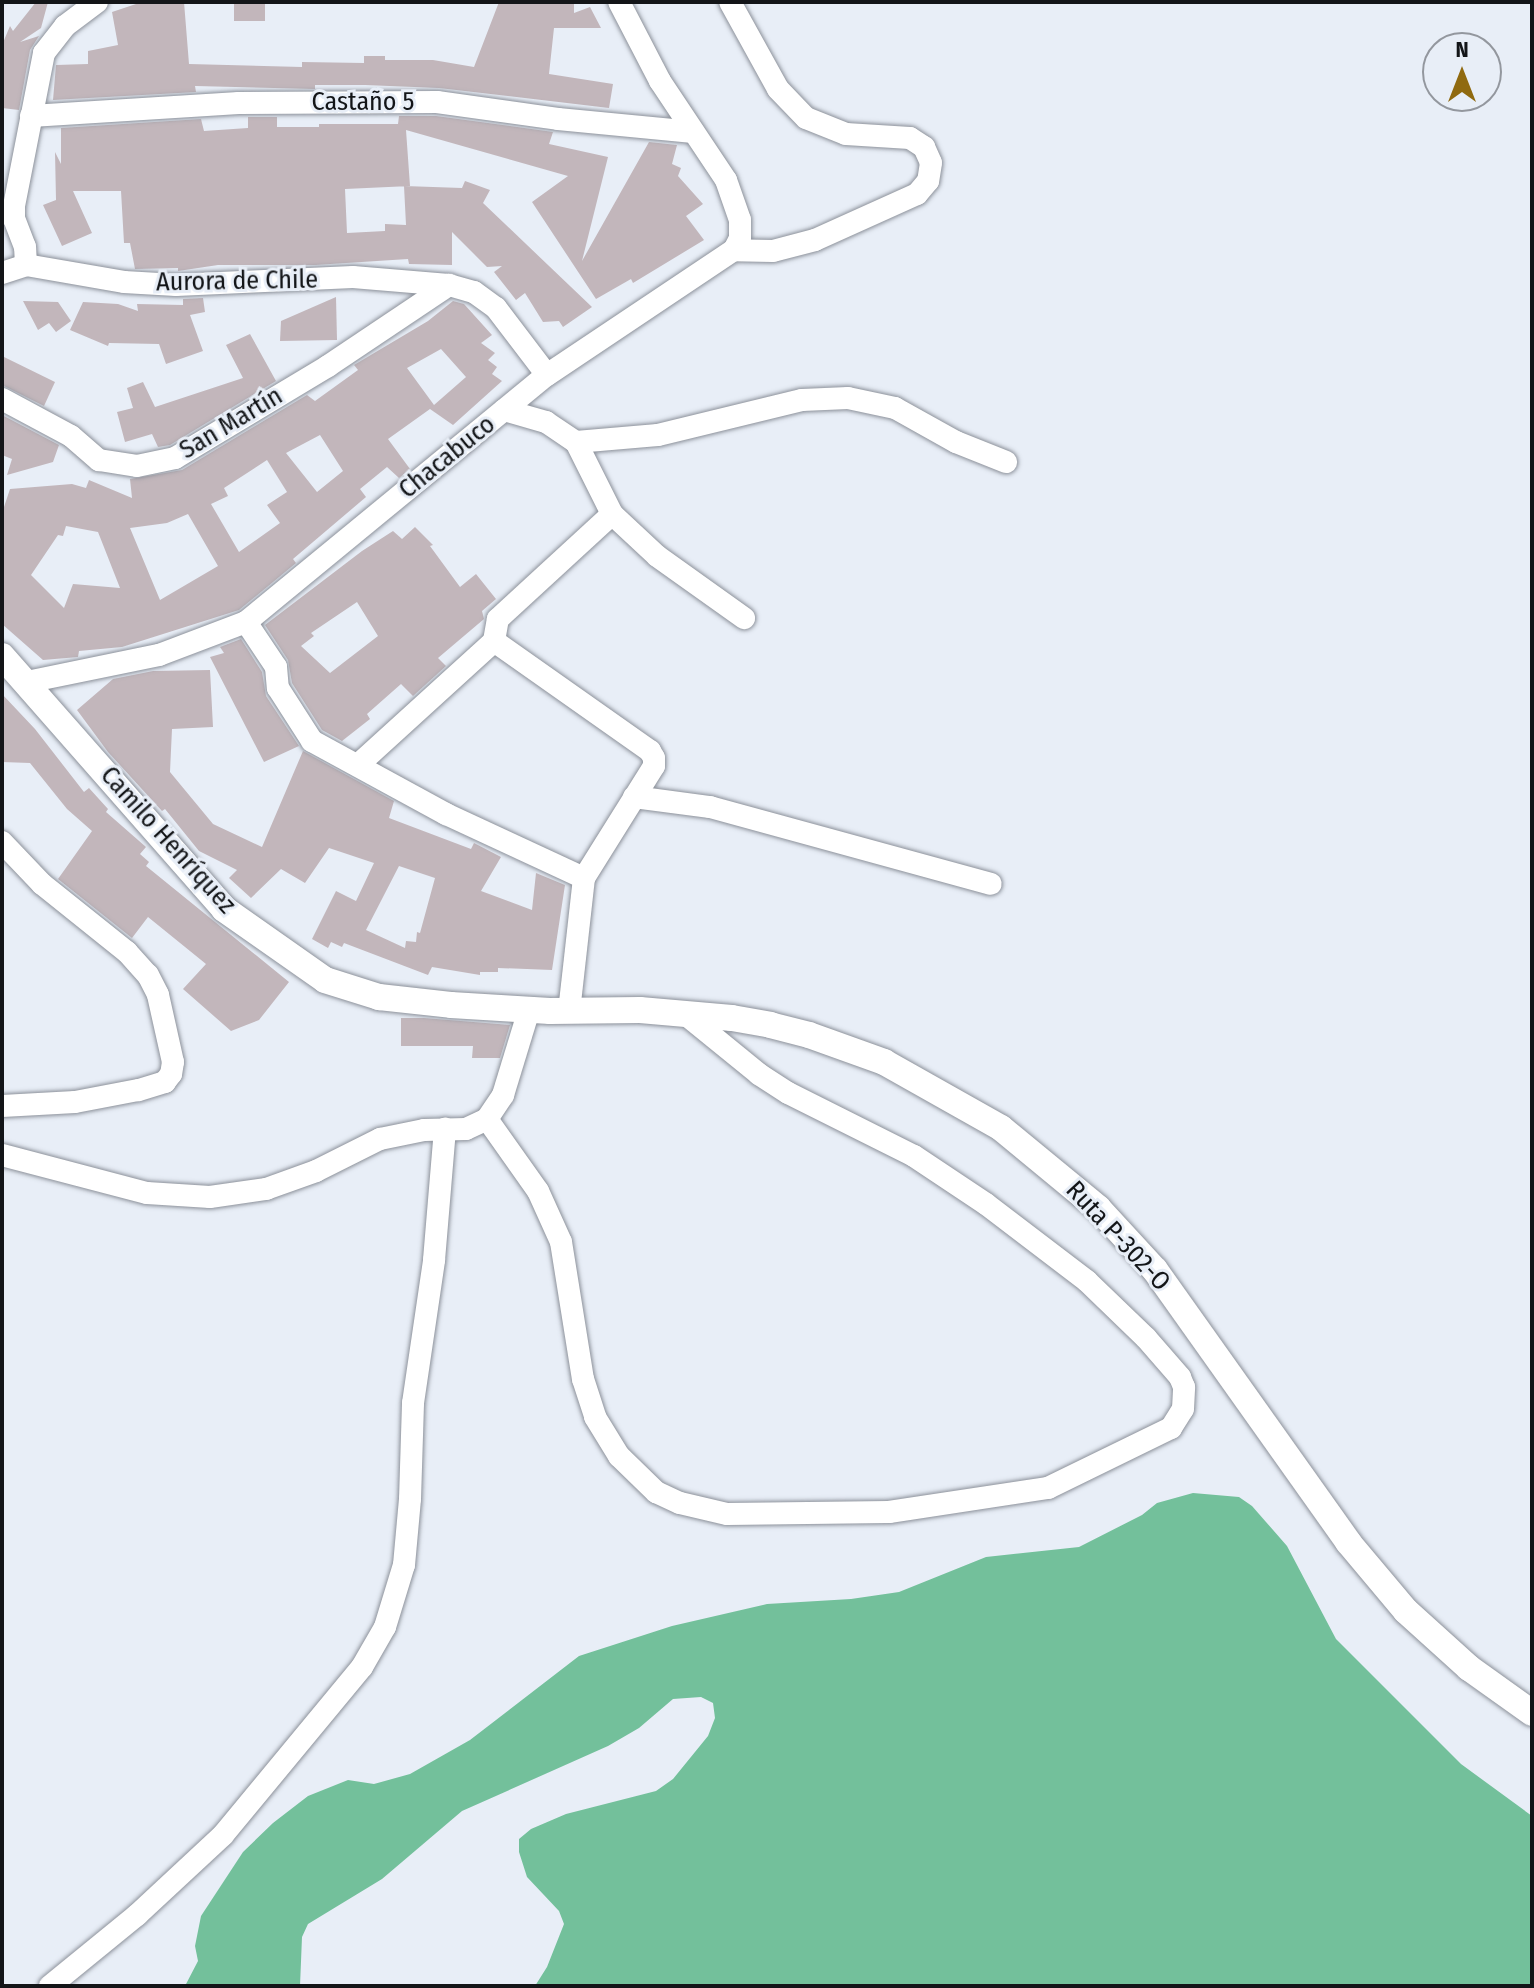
<!DOCTYPE html>
<meta charset="utf-8">
<style>
body{margin:0}
#map{position:relative;width:1534px;height:1988px;overflow:hidden;background:#e8eef7;font-family:"Fira Sans Condensed",sans-serif}
div>[style]{position:absolute}
[style*='--x']{left:calc(var(--x)*1px);top:calc(var(--y)*1px);width:calc(var(--w)*1px);rotate:calc(var(--a)*1deg)}
.forest>*{inset:0;background:#73c09b}
.building>*{inset:0;background:#c2b6bb;transform-origin:0 0}
.roads{filter:drop-shadow(0 0 2px #8c919a) drop-shadow(0 0 2px #8c919a)}
.minor>*{height:22px;margin:-11px;padding:0 11px;transform-origin:11px;border-radius:11px;background:#fff}
.tertiary>*{height:26px;margin:-13px;padding:0 13px;transform-origin:13px;border-radius:13px;background:#fff}
span{translate:-50% -50%;white-space:nowrap;text-align:center;line-height:1.15;-webkit-text-stroke:6px #e8eef7;paint-order:stroke}
.street-label{font-size:26px;color:#131518}
.frame{position:absolute;inset:0;border:4px solid #131518;pointer-events:none}
.north{position:absolute;left:1422px;top:32px;width:80px;height:80px;box-sizing:border-box;background:#e8eef7;border:2px solid #93979e;border-radius:50%;rotate:0deg;font-size:22px;font-weight:700;line-height:32px;text-align:center;color:#131518}
.north::after{content:'';display:block;margin:auto;width:28px;height:36px;background:#906a10;clip-path:polygon(50% 0,100% 100%,50% 72%,0 100%)}
</style>
<div id="map">
<div class="forest">
<i style="clip-path:polygon(1193px 1493px,1239px 1497px,1252px 1506px,1287px 1546px,1336px 1639px,1461px 1764px,1532px 1816px,1532px 1986px,535px 1986px,547px 1967px,564px 1924px,559px 1911px,527px 1877px,519px 1852px,519px 1839px,531px 1829px,566px 1814px,656px 1791px,673px 1779px,708px 1736px,715px 1718px,713px 1703px,701px 1697px,673px 1699px,639px 1728px,608px 1746px,462px 1811px,382px 1879px,308px 1924px,302px 1937px,300px 1986px,185px 1986px,198px 1961px,195px 1946px,201px 1916px,243px 1852px,273px 1823px,308px 1796px,348px 1780px,374px 1784px,410px 1774px,470px 1740px,579px 1656px,672px 1626px,767px 1604px,851px 1599px,899px 1592px,986px 1557px,1079px 1547px,1142px 1515px,1157px 1503px)"></i>
</div>
<div class="building">
<i style="clip-path:polygon(36px 2px,48px 2px,41px 28px,20px 42px,39px 36px,30px 50px,19px 110px,2px 108px,2px 45px,10px 26px,13px 31px)"></i>
<i style="clip-path:polygon(142px 2px,184px 2px,189px 64px,302px 67px,302px 62px,364px 63px,364px 56px,385px 56px,385px 60px,433px 60px,474px 67px,499px 2px,574px 2px,574px 13px,590px 7px,601px 28px,554px 28px,549px 74px,613px 84px,609px 108px,439px 88px,365px 85px,315px 85px,315px 89px,195px 86px,196px 92px,53px 100px,56px 65px,88px 64px,88px 51px,118px 45px,112px 12px)"></i>
<i style="left:234px;top:2px;width:31px;height:19px"></i>
<i style="clip-path:polygon(399px 116px,436px 116px,553px 132px,549px 144px,608px 157px,582px 261px,649px 142px,677px 145px,672px 164px,681px 168px,678px 176px,703px 204px,686px 216px,704px 240px,633px 283px,631px 279px,596px 299px,532px 202px,568px 176px,406px 130px,410px 186px,345px 189px,347px 233px,385px 231px,385px 224px,406px 225px,404px 186px,462px 188px,465px 181px,490px 190px,483px 203px,592px 307px,563px 327px,559px 321px,543px 322px,525px 293px,516px 300px,494px 272px,502px 266px,487px 267px,452px 232px,452px 265px,409px 264px,408px 259px,315px 265px,218px 265px,178px 271px,178px 268px,135px 269px,130px 243px,124px 243px,121px 191px,73px 191px,92px 233px,62px 246px,43px 205px,56px 200px,55px 152px,61px 164px,61px 128px,201px 119px,204px 131px,248px 128px,248px 117px,277px 117px,277px 127px,319px 127px,319px 124px,398px 124px)"></i>
<i style="clip-path:polygon(336px 297px,337px 340px,280px 341px,281px 321px)"></i>
<i style="clip-path:polygon(203px 298px,205px 312px,190px 315px,203px 351px,166px 364px,159px 344px,109px 343px,108px 346px,70px 330px,83px 302px,118px 304px,138px 311px,137px 304px,183px 305px,183px 299px)"></i>
<i style="clip-path:polygon(23px 301px,58px 302px,71px 321px,56px 332px,49px 323px,38px 330px)"></i>
<i style="clip-path:polygon(evenodd,453px 301px,464px 304px,492px 335px,481px 343px,495px 353px,488px 360px,497px 367px,492px 374px,502px 381px,453px 425px,430px 409px,388px 439px,410px 469px,399px 478px,387px 467px,360px 489px,366px 497px,293px 559px,296px 563px,239px 610px,122px 647px,79px 651px,78px 657px,43px 660px,2px 624px,2px 513px,10px 489px,72px 484px,86px 488px,89px 480px,132px 498px,130px 479px,182px 470px,307px 395px,315px 401px,358px 370px,354px 365px,428px 321px,453px 301px,441px 349px,466px 377px,434px 405px,407px 368px,441px 349px,453px 301px,320px 435px,343px 471px,317px 492px,286px 453px,320px 435px,453px 301px,267px 460px,287px 492px,267px 505px,280px 523px,239px 552px,211px 504px,228px 496px,224px 488px,267px 460px,453px 301px,188px 514px,218px 566px,160px 600px,130px 528px,167px 523px,188px 514px,453px 301px,66px 526px,98px 532px,120px 588px,73px 584px,64px 608px,31px 575px,58px 535px,63px 536px,66px 526px)"></i>
<i style="clip-path:polygon(250px 334px,276px 381px,170px 445px,158px 447px,152px 434px,125px 442px,117px 412px,133px 408px,127px 388px,143px 382px,155px 407px,243px 378px,226px 345px)"></i>
<i style="clip-path:polygon(2px 356px,55px 382px,44px 406px,2px 385px)"></i>
<i style="clip-path:polygon(2px 415px,59px 445px,53px 462px,7px 475px,12px 459px,2px 455px)"></i>
<i style="clip-path:polygon(evenodd,415px 527px,433px 545px,430px 546px,460px 587px,476px 574px,496px 599px,482px 611px,484px 619px,438px 658px,446px 666px,413px 696px,401px 684px,367px 714px,370px 719px,342px 741px,322px 730px,292px 683px,288px 660px,265px 625px,362px 551px,393px 531px,402px 539px,415px 527px,357px 602px,378px 636px,330px 673px,301px 646px,314px 636px,311px 633px,357px 602px)"></i>
<i style="clip-path:polygon(241px 639px,262px 672px,266px 696px,299px 746px,264px 762px,210px 657px,224px 653px,220px 647px)"></i>
<i style="clip-path:polygon(evenodd,210px 670px,213px 727px,172px 729px,170px 772px,213px 824px,262px 847px,303px 751px,394px 801px,389px 818px,471px 849px,474px 843px,501px 857px,481px 891px,532px 910px,536px 873px,565px 885px,552px 970px,498px 968px,498px 972px,480px 972px,480px 975px,432px 967px,428px 975px,344px 943px,342px 947px,331px 942px,328px 948px,312px 939px,336px 891px,356px 901px,374px 863px,329px 848px,305px 883px,281px 869px,251px 898px,229px 878px,237px 870px,199px 851px,165px 809px,162px 811px,108px 752px,77px 710px,113px 679px,153px 671px,210px 670px,399px 866px,435px 878px,420px 933px,417px 932px,416px 942px,406px 941px,405px 948px,366px 930px,399px 866px)"></i>
<i style="clip-path:polygon(2px 694px,35px 729px,84px 792px,89px 788px,108px 809px,106px 812px,146px 847px,140px 854px,149px 862px,146px 866px,289px 982px,259px 1020px,231px 1031px,183px 989px,206px 964px,148px 917px,132px 938px,58px 879px,92px 831px,67px 809px,30px 763px,2px 762px)"></i>
<i style="clip-path:polygon(401px 1018px,424px 1018px,510px 1025px,500px 1058px,472px 1058px,473px 1046px,401px 1046px)"></i>
</div>
<div class="roads">
<div class="minor">
<i style="--x:730;--y:2;--w:99;--a:61.1"></i>
<i style="--x:778;--y:89;--w:40;--a:46"></i>
<i style="--x:806;--y:118;--w:43;--a:21.8"></i>
<i style="--x:846;--y:134;--w:64;--a:3.6"></i>
<i style="--x:910;--y:138;--w:17;--a:33"></i>
<i style="--x:924;--y:147;--w:17;--a:66"></i>
<i style="--x:931;--y:163;--w:18;--a:99"></i>
<i style="--x:928;--y:181;--w:17;--a:130"></i>
<i style="--x:917;--y:194;--w:112;--a:155.7"></i>
<i style="--x:815;--y:240;--w:43;--a:165.3"></i>
<i style="--x:773;--y:251;--w:39;--a:-179"></i>
<i style="--x:31;--y:116;--w:208;--a:-3.6"></i>
<i style="--x:239;--y:103;--w:198;--a:-0.3"></i>
<i style="--x:437;--y:102;--w:122;--a:8"></i>
<i style="--x:558;--y:119;--w:136;--a:5.5"></i>
<i style="--x:26;--y:265;--w:18;--a:-93"></i>
<i style="--x:25;--y:247;--w:30;--a:-111"></i>
<i style="--x:14;--y:219;--w:13;--a:-90"></i>
<i style="--x:14;--y:206;--w:156;--a:-78.9"></i>
<i style="--x:44;--y:53;--w:34;--a:-52"></i>
<i style="--x:65;--y:26;--w:40;--a:-37"></i>
<i style="--x:2;--y:273;--w:25;--a:-18"></i>
<i style="--x:26;--y:265;--w:99;--a:9.8"></i>
<i style="--x:124;--y:282;--w:52;--a:3.3"></i>
<i style="--x:176;--y:285;--w:177;--a:-2.6"></i>
<i style="--x:353;--y:277;--w:96;--a:4.8"></i>
<i style="--x:449;--y:285;--w:26;--a:16"></i>
<i style="--x:474;--y:292;--w:27;--a:36"></i>
<i style="--x:496;--y:308;--w:84;--a:52.7"></i>
<i style="--x:2;--y:399;--w:78;--a:28.2"></i>
<i style="--x:71;--y:436;--w:37;--a:41"></i>
<i style="--x:99;--y:460;--w:38;--a:9"></i>
<i style="--x:137;--y:466;--w:39;--a:-12"></i>
<i style="--x:175;--y:458;--w:179;--a:-31"></i>
<i style="--x:328;--y:366;--w:146;--a:-33.8"></i>
<i style="--x:504;--y:410;--w:44;--a:15.9"></i>
<i style="--x:546;--y:422;--w:36;--a:34"></i>
<i style="--x:576;--y:442;--w:80;--a:63.4"></i>
<i style="--x:612;--y:514;--w:62;--a:43"></i>
<i style="--x:657;--y:556;--w:107;--a:35.5"></i>
<i style="--x:576;--y:442;--w:82;--a:-4.9"></i>
<i style="--x:658;--y:435;--w:148;--a:-13.7"></i>
<i style="--x:802;--y:400;--w:46;--a:-2.5"></i>
<i style="--x:848;--y:398;--w:48;--a:12"></i>
<i style="--x:895;--y:408;--w:70;--a:29.1"></i>
<i style="--x:956;--y:442;--w:54;--a:21.8"></i>
<i style="--x:246;--y:622;--w:54;--a:56.3"></i>
<i style="--x:276;--y:667;--w:21;--a:85"></i>
<i style="--x:278;--y:688;--w:63;--a:57.3"></i>
<i style="--x:312;--y:741;--w:153;--a:28.6"></i>
<i style="--x:446;--y:814;--w:152;--a:24.9"></i>
<i style="--x:494;--y:641;--w:191;--a:35.2"></i>
<i style="--x:650;--y:751;--w:8;--a:60"></i>
<i style="--x:654;--y:758;--w:8;--a:90"></i>
<i style="--x:654;--y:766;--w:132;--a:122"></i>
<i style="--x:584;--y:878;--w:134;--a:96.4"></i>
<i style="--x:27;--y:682;--w:135;--a:-11.6"></i>
<i style="--x:159;--y:655;--w:93;--a:-20.8"></i>
<i style="--x:246;--y:622;--w:389;--a:-39.4"></i>
<i style="--x:547;--y:375;--w:225;--a:-33.8"></i>
<i style="--x:734;--y:250;--w:13;--a:-63"></i>
<i style="--x:740;--y:238;--w:18;--a:-90"></i>
<i style="--x:740;--y:220;--w:42;--a:-109.3"></i>
<i style="--x:726;--y:180;--w:119;--a:-123.7"></i>
<i style="--x:660;--y:81;--w:89;--a:-117.4"></i>
<i style="--x:359;--y:764;--w:183;--a:-42.3"></i>
<i style="--x:494;--y:641;--w:22;--a:-80"></i>
<i style="--x:498;--y:619;--w:155;--a:-42.6"></i>
<i style="--x:634;--y:797;--w:77;--a:7.5"></i>
<i style="--x:710;--y:807;--w:291;--a:15.3"></i>
<i style="--x:2;--y:842;--w:58;--a:46.4"></i>
<i style="--x:42;--y:884;--w:109;--a:38.7"></i>
<i style="--x:127;--y:952;--w:31;--a:48"></i>
<i style="--x:148;--y:975;--w:22;--a:63"></i>
<i style="--x:158;--y:995;--w:69;--a:77.4"></i>
<i style="--x:173;--y:1062;--w:12;--a:99"></i>
<i style="--x:171;--y:1074;--w:10;--a:127"></i>
<i style="--x:165;--y:1082;--w:28;--a:163"></i>
<i style="--x:138;--y:1090;--w:64;--a:169.2"></i>
<i style="--x:75;--y:1102;--w:73;--a:176.9"></i>
<i style="--x:487;--y:1119;--w:88;--a:54.7"></i>
<i style="--x:538;--y:1191;--w:56;--a:65.7"></i>
<i style="--x:561;--y:1242;--w:139;--a:80.9"></i>
<i style="--x:583;--y:1379;--w:40;--a:72"></i>
<i style="--x:595;--y:1417;--w:46;--a:58.4"></i>
<i style="--x:619;--y:1456;--w:52;--a:44.2"></i>
<i style="--x:656;--y:1492;--w:26;--a:25"></i>
<i style="--x:680;--y:1503;--w:48;--a:13.2"></i>
<i style="--x:727;--y:1514;--w:162;--a:-0.7"></i>
<i style="--x:889;--y:1512;--w:161;--a:-8.6"></i>
<i style="--x:1048;--y:1488;--w:137;--a:-26"></i>
<i style="--x:1171;--y:1428;--w:22;--a:-58"></i>
<i style="--x:1183;--y:1409;--w:22;--a:-87"></i>
<i style="--x:1184;--y:1387;--w:11;--a:-112"></i>
<i style="--x:1180;--y:1377;--w:52;--a:-131.1"></i>
<i style="--x:1146;--y:1338;--w:82;--a:-136"></i>
<i style="--x:1087;--y:1281;--w:127;--a:-142.7"></i>
<i style="--x:986;--y:1204;--w:87;--a:-146.3"></i>
<i style="--x:914;--y:1156;--w:141;--a:-153.4"></i>
<i style="--x:788;--y:1093;--w:35;--a:-147"></i>
<i style="--x:759;--y:1074;--w:97;--a:-140.9"></i>
<i style="--x:2;--y:1155;--w:150;--a:14.7"></i>
<i style="--x:147;--y:1193;--w:63;--a:3.6"></i>
<i style="--x:210;--y:1197;--w:57;--a:-8.1"></i>
<i style="--x:266;--y:1189;--w:53;--a:-19.8"></i>
<i style="--x:316;--y:1171;--w:72;--a:-26.6"></i>
<i style="--x:380;--y:1139;--w:45;--a:-11.6"></i>
<i style="--x:424;--y:1130;--w:42;--a:-1.4"></i>
<i style="--x:466;--y:1129;--w:23;--a:-25"></i>
<i style="--x:487;--y:1119;--w:29;--a:-56"></i>
<i style="--x:503;--y:1095;--w:89;--a:-73"></i>
<i style="--x:50;--y:1986;--w:112;--a:-39.2"></i>
<i style="--x:137;--y:1915;--w:117;--a:-42.9"></i>
<i style="--x:223;--y:1835;--w:218;--a:-50.4"></i>
<i style="--x:362;--y:1667;--w:46;--a:-60.1"></i>
<i style="--x:385;--y:1627;--w:65;--a:-73"></i>
<i style="--x:404;--y:1565;--w:66;--a:-84.8"></i>
<i style="--x:410;--y:1499;--w:96;--a:-88.2"></i>
<i style="--x:413;--y:1403;--w:145;--a:-81.6"></i>
<i style="--x:434;--y:1260;--w:132;--a:-85.2"></i>
</div>
<div class="tertiary">
<i style="--x:2;--y:656;--w:337;--a:48.7"></i>
<i style="--x:224;--y:909;--w:123;--a:35.1"></i>
<i style="--x:325;--y:980;--w:57;--a:17.5"></i>
<i style="--x:379;--y:997;--w:72;--a:6.3"></i>
<i style="--x:451;--y:1005;--w:99;--a:3.5"></i>
<i style="--x:550;--y:1011;--w:90;--a:-0.6"></i>
<i style="--x:640;--y:1010;--w:92;--a:5"></i>
<i style="--x:732;--y:1018;--w:39;--a:10"></i>
<i style="--x:770;--y:1025;--w:40;--a:14.4"></i>
<i style="--x:809;--y:1035;--w:80;--a:19.8"></i>
<i style="--x:884;--y:1062;--w:134;--a:29.4"></i>
<i style="--x:1001;--y:1128;--w:126;--a:39.5"></i>
<i style="--x:1098;--y:1208;--w:84;--a:47.4"></i>
<i style="--x:1155;--y:1270;--w:334;--a:54.6"></i>
<i style="--x:1348;--y:1542;--w:90;--a:50"></i>
<i style="--x:1406;--y:1611;--w:85;--a:42.1"></i>
<i style="--x:1469;--y:1668;--w:77;--a:35.5"></i>
</div>
</div>
<div class="street-label">
<span style="left:363px;top:102px">Castaño 5</span>
<span style="left:237px;top:281px;rotate:-1deg">Aurora de Chile</span>
<span style="left:231px;top:423px;rotate:-31deg">San Martín</span>
<span style="left:447px;top:457px;rotate:-39deg">Chacabuco</span>
<span style="left:168px;top:840px;rotate:48deg">Camilo Henríquez</span>
<span style="left:1118px;top:1236px;rotate:47deg">Ruta P-302-O</span>
</div>
<div class="frame"></div>
<div class="north">N</div>
</div>
